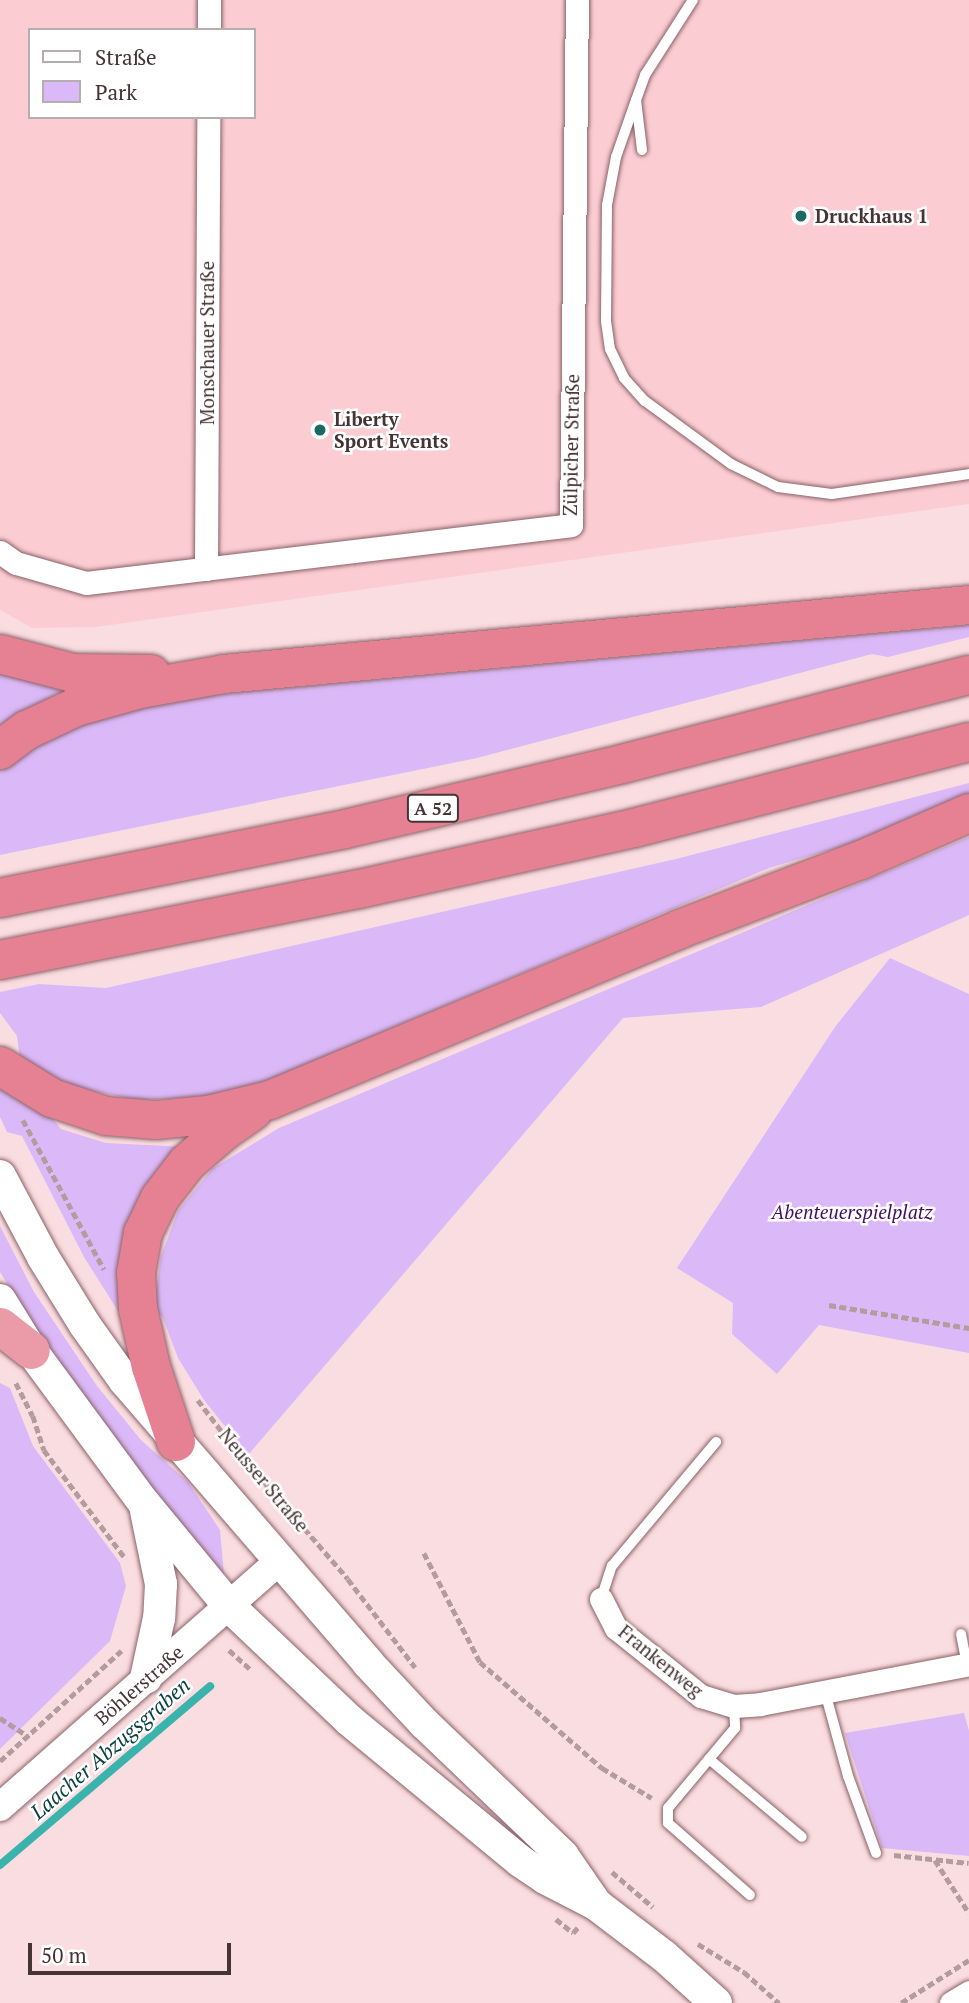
<!DOCTYPE html>
<meta charset="utf-8">
<style>
body{margin:0}
#map{position:relative;width:969px;height:2003px;overflow:hidden;background:#fadde0;font-family:"PT Serif",serif}
div>[style]{position:absolute}
[style*='--x']{left:calc(var(--x)*1px);top:calc(var(--y)*1px);width:calc(var(--w)*1px);rotate:calc(var(--a)*1deg)}
.built>*{inset:0;background:#fbcdd3}
.green>*{inset:0;background:#dbb8f8}
.stream>*{height:8px;margin:-4px;padding:0 4px;transform-origin:4px;border-radius:4px;background:#3ab3ac}
.path>*{height:4.5px;margin-top:-2.25px;transform-origin:0;background:repeating-linear-gradient(90deg,#b49b9e 0 7px,transparent 0 10.5px)}
.roads{filter:drop-shadow(0 0 2px #8a6167) drop-shadow(0 0 2px #8a6167)}
.service>*{height:10px;margin:-5px;padding:0 5px;transform-origin:5px;border-radius:5px;background:#fff}
.minor>*{height:23px;margin:-11.5px;padding:0 11.5px;transform-origin:11.5px;border-radius:11.5px;background:#fff}
.tertiary>*{height:28px;margin:-14px;padding:0 14px;transform-origin:14px;border-radius:14px;background:#fff}
.secondary>*{height:32px;margin:-16px;padding:0 16px;transform-origin:16px;border-radius:16px;background:#fff}
.trunk>*{height:37px;margin:-18.5px;padding:0 18.5px;transform-origin:18.5px;border-radius:18.5px;background:#eb9aa8}
.motorway>*{height:38px;margin:-19px;padding:0 19px;transform-origin:19px;border-radius:19px;background:#e68093}
.dots>*{width:19px;height:19px;translate:-50% -50%;box-sizing:border-box;border:4px solid #fff;border-radius:50%}
span{translate:-50% -50%;white-space:nowrap;text-align:center;line-height:1.15;-webkit-text-stroke:5px #fff;paint-order:stroke}
.shield-label span{padding:2px 5px;background:#fff;border:2px solid;border-radius:5px;-webkit-text-stroke-width:0}
.shield-label{font-size:18px;color:#453335;font-weight:700}
.poi-label{font-size:19px;color:#453335;font-weight:700}
.left{translate:0 -50%;text-align:left}
.street-label{font-size:19px;color:#453335}
.park-label{font-size:19px;color:#420d60;font-style:italic}
.water-label{font-size:21px;color:#0b423e;font-style:italic}
.legend{position:absolute;left:28px;top:28px;width:228px;height:91px;box-sizing:border-box;background:#fff;border:2px solid #b5adae;margin:0;padding:9px 12px;list-style:none;font-size:21px;color:#453335}
.legend li{display:flex;align-items:center;gap:14px;height:35px}
.legend b{width:35px;border:2px solid #b5adae}
.scale{position:absolute;left:28px;top:1943px;width:203px;height:32px;box-sizing:border-box;border:4px solid #453335;border-top:0;padding-left:9px;font-size:21px;line-height:24px;white-space:nowrap;color:#453335;-webkit-text-stroke:5px #fff;paint-order:stroke}
</style>
<div id="map">
<div class="built">
<i style="clip-path:polygon(evenodd,0 0,969px 0,969px 504px,96px 627px,32px 628px,0 610px,0 0,30px 30px,254px 30px,254px 117px,30px 117px,30px 30px)"></i>
</div>
<div class="green">
<i style="clip-path:polygon(969px 625px,969px 637px,888px 657px,872px 654px,477px 758px,0 855px,0 765px,96px 714px,157px 700px)"></i>
<i style="clip-path:polygon(0 666px,60px 683px,60px 692px,0 725px)"></i>
<i style="clip-path:polygon(969px 783px,969px 799px,880px 835px,769px 868px,270px 1080px,206px 1097px,136px 1100px,70px 1086px,20px 1060px,17px 1036px,0 1013px,0 992px,39px 984px,106px 988px,676px 859px)"></i>
<i style="clip-path:polygon(969px 837px,969px 915px,761px 1007px,623px 1018px,248px 1455px,204px 1400px,178px 1358px,163px 1318px,154px 1307px,161px 1256px,178px 1211px,212px 1169px,279px 1128px)"></i>
<i style="clip-path:polygon(890px 958px,969px 994px,969px 1353px,819px 1325px,777px 1374px,732px 1334px,733px 1303px,677px 1268px,835px 1027px)"></i>
<i style="clip-path:polygon(0 1087px,50px 1115px,61px 1129px,106px 1143px,187px 1147px,125px 1322px,84px 1257px,22px 1136px,7px 1132px,0 1117px)"></i>
<i style="clip-path:polygon(0 1226px,34px 1292px,97px 1386px,141px 1440px,188px 1482px,220px 1530px,224px 1575px,161px 1508px,68px 1382px,0 1272px)"></i>
<i style="clip-path:polygon(0 1383px,10px 1388px,33px 1446px,120px 1563px,126px 1586px,110px 1641px,0 1749px)"></i>
<i style="clip-path:polygon(964px 1713px,969px 1731px,969px 1856px,882px 1848px,845px 1733px)"></i>
</div>
<div class="stream">
<i style="--x:0;--y:1865;--w:276;--a:-40.4"></i>
</div>
<div class="path">
<i style="--x:23;--y:1120;--w:170;--a:61.5"></i>
<i style="--x:829;--y:1305;--w:142;--a:9.3"></i>
<i style="--x:16;--y:1383;--w:37;--a:63"></i>
<i style="--x:33;--y:1416;--w:36;--a:72"></i>
<i style="--x:44;--y:1450;--w:135;--a:53.1"></i>
<i style="--x:198;--y:1400;--w:51;--a:52.9"></i>
<i style="--x:229;--y:1441;--w:182;--a:49.2"></i>
<i style="--x:348;--y:1579;--w:111;--a:52.7"></i>
<i style="--x:424;--y:1553;--w:123;--a:62.8"></i>
<i style="--x:480;--y:1662;--w:162;--a:41"></i>
<i style="--x:602;--y:1768;--w:58;--a:31"></i>
<i style="--x:229;--y:1650;--w:30;--a:42"></i>
<i style="--x:0;--y:1718;--w:33;--a:33"></i>
<i style="--x:0;--y:1761;--w:164;--a:-42.3"></i>
<i style="--x:894;--y:1855;--w:75;--a:6.1"></i>
<i style="--x:935;--y:1860;--w:63;--a:57.3"></i>
<i style="--x:612;--y:1872;--w:54;--a:40.5"></i>
<i style="--x:556;--y:1919;--w:22;--a:39"></i>
<i style="--x:573;--y:1933;--w:8;--a:-50"></i>
<i style="--x:698;--y:1944;--w:54;--a:31.3"></i>
<i style="--x:744;--y:1972;--w:47;--a:41.5"></i>
<i style="--x:901;--y:2003;--w:80;--a:-32.3"></i>
</div>
<div class="roads">
<div class="service">
<i style="--x:636;--y:100;--w:60;--a:109.3"></i>
<i style="--x:616;--y:157;--w:49;--a:100.6"></i>
<i style="--x:607;--y:205;--w:116;--a:90.5"></i>
<i style="--x:606;--y:321;--w:28;--a:82"></i>
<i style="--x:610;--y:349;--w:32;--a:64"></i>
<i style="--x:624;--y:378;--w:31;--a:48"></i>
<i style="--x:645;--y:401;--w:107;--a:36.2"></i>
<i style="--x:731;--y:464;--w:52;--a:26.1"></i>
<i style="--x:778;--y:487;--w:54;--a:7.4"></i>
<i style="--x:832;--y:494;--w:138;--a:-8.3"></i>
<i style="--x:642;--y:150;--w:50;--a:-96.8"></i>
<i style="--x:636;--y:100;--w:27;--a:-70"></i>
<i style="--x:645;--y:75;--w:89;--a:-57.4"></i>
<i style="--x:601;--y:1599;--w:35;--a:-72"></i>
<i style="--x:612;--y:1566;--w:162;--a:-50"></i>
<i style="--x:961;--y:1634;--w:31;--a:79"></i>
<i style="--x:825;--y:1692;--w:87;--a:74.7"></i>
<i style="--x:848;--y:1776;--w:82;--a:70"></i>
<i style="--x:734;--y:1706;--w:22;--a:87"></i>
<i style="--x:735;--y:1728;--w:104;--a:129.9"></i>
<i style="--x:668;--y:1808;--w:15;--a:90"></i>
<i style="--x:668;--y:1823;--w:109;--a:41.3"></i>
<i style="--x:709;--y:1759;--w:121;--a:40"></i>
</div>
<div class="minor">
<i style="--x:209;--y:30;--w:30;--a:-90"></i>
<i style="--x:0;--y:552;--w:19;--a:35"></i>
<i style="--x:16;--y:563;--w:73;--a:15.9"></i>
<i style="--x:86;--y:583;--w:488;--a:-6.8"></i>
<i style="--x:571;--y:525;--w:525;--a:-89.35"></i>
<i style="--x:206;--y:569;--w:452;--a:-89.7"></i>
<i style="--x:601;--y:1599;--w:33;--a:63"></i>
<i style="--x:616;--y:1628;--w:109;--a:38.7"></i>
<i style="--x:701;--y:1696;--w:34;--a:17"></i>
<i style="--x:734;--y:1706;--w:26;--a:-4"></i>
<i style="--x:760;--y:1704;--w:213;--a:-10.8"></i>
<i style="--x:951;--y:2003;--w:21;--a:-31"></i>
</div>
<div class="tertiary">
<i style="--x:0;--y:1807;--w:371;--a:-41.4"></i>
</div>
<div class="secondary">
<i style="--x:0;--y:1176;--w:92;--a:62"></i>
<i style="--x:43;--y:1257;--w:80;--a:58.3"></i>
<i style="--x:85;--y:1325;--w:69;--a:54.5"></i>
<i style="--x:125;--y:1381;--w:372;--a:49.2"></i>
<i style="--x:368;--y:1663;--w:82;--a:47"></i>
<i style="--x:424;--y:1723;--w:192;--a:43.7"></i>
<i style="--x:563;--y:1856;--w:55;--a:55.4"></i>
<i style="--x:0;--y:1300;--w:59;--a:58.2"></i>
<i style="--x:31;--y:1350;--w:190;--a:53.6"></i>
<i style="--x:144;--y:1503;--w:134;--a:50.5"></i>
<i style="--x:229;--y:1606;--w:166;--a:43.5"></i>
<i style="--x:349;--y:1720;--w:222;--a:39.5"></i>
<i style="--x:520;--y:1861;--w:30;--a:34"></i>
<i style="--x:545;--y:1878;--w:59;--a:27.4"></i>
<i style="--x:597;--y:1905;--w:84;--a:37.3"></i>
<i style="--x:664;--y:1956;--w:70;--a:42.1"></i>
<i style="--x:146;--y:1511;--w:75;--a:78.4"></i>
<i style="--x:161;--y:1584;--w:34;--a:93"></i>
<i style="--x:159;--y:1618;--w:61;--a:102.2"></i>
</div>
<div class="trunk">
<i style="--x:0;--y:1326;--w:39;--a:38"></i>
</div>
<div class="motorway">
<i style="--x:0;--y:654;--w:75;--a:14.6"></i>
<i style="--x:73;--y:673;--w:78;--a:0.7"></i>
<i style="--x:0;--y:750;--w:34;--a:-37"></i>
<i style="--x:27;--y:730;--w:54;--a:-25.1"></i>
<i style="--x:76;--y:707;--w:66;--a:-15.7"></i>
<i style="--x:140;--y:689;--w:85;--a:-10.1"></i>
<i style="--x:224;--y:674;--w:748;--a:-5.29"></i>
<i style="--x:0;--y:898;--w:352;--a:-11.3"></i>
<i style="--x:345;--y:829;--w:285;--a:-13.2"></i>
<i style="--x:622;--y:764;--w:358;--a:-14.4"></i>
<i style="--x:0;--y:960;--w:366;--a:-11.2"></i>
<i style="--x:359;--y:889;--w:282;--a:-12.5"></i>
<i style="--x:634;--y:828;--w:346;--a:-14.4"></i>
<i style="--x:0;--y:1066;--w:61;--a:31.6"></i>
<i style="--x:52;--y:1098;--w:57;--a:18.4"></i>
<i style="--x:106;--y:1116;--w:50;--a:4.6"></i>
<i style="--x:156;--y:1120;--w:52;--a:-5.5"></i>
<i style="--x:208;--y:1115;--w:64;--a:-13.6"></i>
<i style="--x:270;--y:1100;--w:444;--a:-22.6"></i>
<i style="--x:680;--y:929;--w:194;--a:-20.9"></i>
<i style="--x:861;--y:860;--w:118;--a:-23.5"></i>
<i style="--x:176;--y:1442;--w:79;--a:-108.4"></i>
<i style="--x:151;--y:1367;--w:59;--a:-102.6"></i>
<i style="--x:138;--y:1309;--w:36;--a:-93"></i>
<i style="--x:136;--y:1273;--w:41;--a:-80.1"></i>
<i style="--x:143;--y:1233;--w:39;--a:-64"></i>
<i style="--x:160;--y:1198;--w:44;--a:-52.4"></i>
<i style="--x:187;--y:1163;--w:49;--a:-40.9"></i>
<i style="--x:224;--y:1131;--w:35;--a:-35"></i>
</div>
</div>
<div class="dots">
<i style="left:801px;top:216px;background:#1c6863"></i>
<i style="left:320px;top:430px;background:#1c6863"></i>
</div>
<div class="shield-label">
<span style="left:433px;top:808px">A 52</span>
</div>
<div class="poi-label">
<span class="left" style="left:815px;top:216px">Druckhaus 1</span>
<span class="left" style="left:334px;top:430px">Liberty<br>Sport Events</span>
</div>
<div class="street-label">
<span style="left:207px;top:343px;rotate:-90deg">Monschauer Straße</span>
<span style="left:571px;top:445px;rotate:-89deg">Zülpicher Straße</span>
<span style="left:264px;top:1480px;rotate:50deg">Neusser Straße</span>
<span style="left:661px;top:1661px;rotate:39deg">Frankenweg</span>
<span style="left:139px;top:1685px;rotate:-41deg">Böhlerstraße</span>
</div>
<div class="park-label">
<span style="left:852px;top:1212px">Abenteuerspielplatz</span>
</div>
<div class="water-label">
<span style="left:110px;top:1748px;rotate:-41deg">Laacher Abzugsgraben</span>
</div>
<ul class="legend">
<li><b style="height:9px;background:#fff"></b>Straße</li>
<li><b style="height:19px;background:#dbb8f8"></b>Park</li>
</ul>
<div class="scale">50 m</div>
</div>
